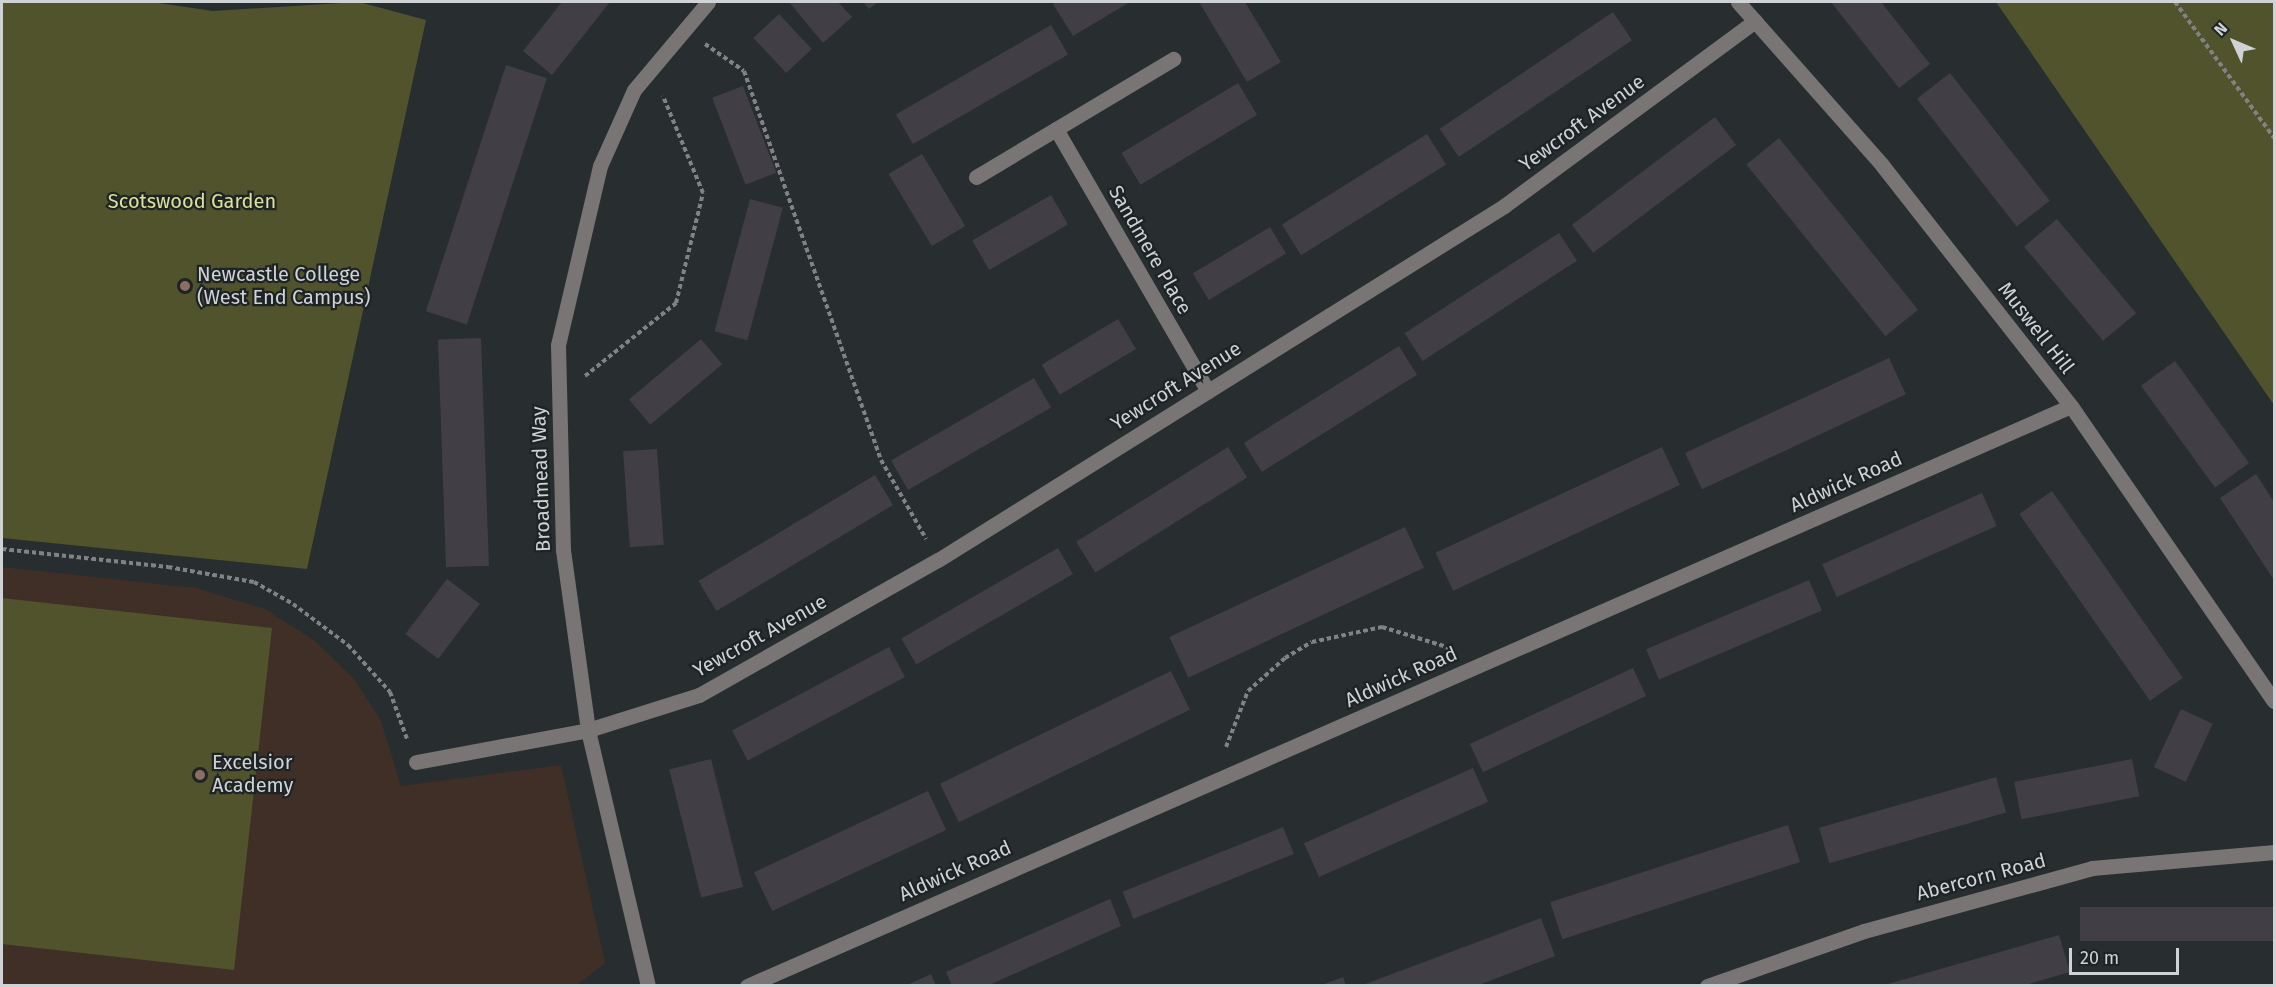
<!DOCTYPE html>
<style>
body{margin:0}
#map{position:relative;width:2276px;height:987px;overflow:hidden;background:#282d30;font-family:"Fira Sans",sans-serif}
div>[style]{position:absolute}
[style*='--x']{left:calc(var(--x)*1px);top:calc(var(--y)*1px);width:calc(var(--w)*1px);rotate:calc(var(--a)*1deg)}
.education>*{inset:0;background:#402f26}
.green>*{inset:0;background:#50532b}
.building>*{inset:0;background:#413f45;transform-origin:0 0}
.path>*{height:4px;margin-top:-2px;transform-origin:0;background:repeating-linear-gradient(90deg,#7f8385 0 4.5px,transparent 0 7.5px)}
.minor>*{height:15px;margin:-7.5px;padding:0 7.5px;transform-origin:7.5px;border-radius:7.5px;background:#787574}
.dots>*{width:16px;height:16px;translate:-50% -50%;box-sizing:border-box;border:3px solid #1e2326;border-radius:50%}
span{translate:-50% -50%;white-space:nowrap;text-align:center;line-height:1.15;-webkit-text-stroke:4.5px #1e2326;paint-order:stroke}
.street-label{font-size:20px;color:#d0d3d5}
.park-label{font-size:20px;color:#dbe297}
.poi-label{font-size:20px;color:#d0d3d5}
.left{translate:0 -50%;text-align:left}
.frame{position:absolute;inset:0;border:3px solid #d0d3d5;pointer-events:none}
.north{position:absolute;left:2204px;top:12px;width:60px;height:60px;-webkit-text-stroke:4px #1e2326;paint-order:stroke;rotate:314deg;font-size:16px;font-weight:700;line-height:24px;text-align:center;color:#d0d3d5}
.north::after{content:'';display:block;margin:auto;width:21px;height:27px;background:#d0d3d5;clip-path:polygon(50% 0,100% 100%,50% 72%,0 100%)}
.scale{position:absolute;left:2069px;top:948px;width:110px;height:27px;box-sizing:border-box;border:3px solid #d0d3d5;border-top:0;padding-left:8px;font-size:18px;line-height:21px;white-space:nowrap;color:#d0d3d5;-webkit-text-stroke:4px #1e2326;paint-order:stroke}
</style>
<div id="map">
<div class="education">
<i style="clip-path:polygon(2px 567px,196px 588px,265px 609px,315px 641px,355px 680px,381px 721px,401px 786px,561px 765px,605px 963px,576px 986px,2px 986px)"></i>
</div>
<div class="green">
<i style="clip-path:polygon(2px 2px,152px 2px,213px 11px,359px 2px,426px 20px,307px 569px,2px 538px)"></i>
<i style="clip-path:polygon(1996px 2px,2274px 2px,2274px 405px)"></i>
<i style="clip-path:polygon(2px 598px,272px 628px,234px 970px,2px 944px)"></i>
</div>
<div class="building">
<i style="clip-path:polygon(562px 2px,610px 2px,552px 75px,523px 51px)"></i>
<i style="clip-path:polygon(789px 2px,838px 2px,852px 17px,823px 43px)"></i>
<i style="clip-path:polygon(863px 2px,878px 2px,869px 9px)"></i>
<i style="clip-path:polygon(1057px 2px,1130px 2px,1073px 36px,1053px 4px)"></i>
<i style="clip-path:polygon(1199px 2px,1245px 2px,1281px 62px,1247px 82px)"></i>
<i style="clip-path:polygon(1831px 2px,1881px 2px,1930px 64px,1899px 88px)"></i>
<i style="left:1613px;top:12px;width:34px;height:209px;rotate:56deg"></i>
<i style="left:779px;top:14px;width:48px;height:35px;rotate:47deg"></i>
<i style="left:1051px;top:25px;width:34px;height:179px;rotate:60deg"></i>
<i style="left:506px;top:65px;width:43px;height:259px;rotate:18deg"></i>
<i style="left:1950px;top:73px;width:162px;height:42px;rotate:52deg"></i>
<i style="left:1238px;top:83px;width:37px;height:136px;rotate:59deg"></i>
<i style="left:743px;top:86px;width:93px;height:33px;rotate:69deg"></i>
<i style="left:1715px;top:117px;width:35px;height:179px;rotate:53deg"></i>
<i style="left:1427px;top:134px;width:36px;height:171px;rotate:58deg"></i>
<i style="left:1779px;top:138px;width:221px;height:42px;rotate:51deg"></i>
<i style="left:922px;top:154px;width:84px;height:39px;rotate:59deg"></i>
<i style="left:1051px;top:195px;width:34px;height:91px;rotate:60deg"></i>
<i style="left:750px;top:199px;width:34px;height:137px;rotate:15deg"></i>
<i style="left:2057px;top:219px;width:123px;height:43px;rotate:50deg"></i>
<i style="left:1270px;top:227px;width:31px;height:90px;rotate:59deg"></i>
<i style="left:1559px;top:233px;width:33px;height:184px;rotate:57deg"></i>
<i style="left:1118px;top:319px;width:35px;height:89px;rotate:59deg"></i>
<i style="left:481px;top:338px;width:228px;height:43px;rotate:88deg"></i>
<i style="left:701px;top:339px;width:33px;height:94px;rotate:50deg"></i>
<i style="left:1399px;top:346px;width:34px;height:183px;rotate:58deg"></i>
<i style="left:1889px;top:358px;width:40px;height:225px;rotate:65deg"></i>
<i style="left:2175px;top:361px;width:126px;height:42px;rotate:54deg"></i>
<i style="left:1034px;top:378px;width:34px;height:165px;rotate:60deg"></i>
<i style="left:1228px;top:447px;width:36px;height:179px;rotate:58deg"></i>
<i style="left:1662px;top:447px;width:42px;height:250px;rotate:65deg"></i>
<i style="left:657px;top:449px;width:96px;height:34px;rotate:86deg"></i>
<i style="clip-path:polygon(2256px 474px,2274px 502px,2274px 580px,2220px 498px)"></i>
<i style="left:875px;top:475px;width:35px;height:206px;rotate:59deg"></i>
<i style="left:2052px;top:491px;width:228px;height:40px;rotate:55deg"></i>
<i style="left:1982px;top:493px;width:36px;height:175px;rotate:66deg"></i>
<i style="left:1405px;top:527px;width:45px;height:260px;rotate:65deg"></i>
<i style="left:1058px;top:548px;width:30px;height:181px;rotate:60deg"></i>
<i style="left:447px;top:579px;width:41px;height:69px;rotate:37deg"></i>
<i style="left:1809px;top:580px;width:33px;height:177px;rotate:67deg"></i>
<i style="left:889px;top:647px;width:34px;height:178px;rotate:62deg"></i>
<i style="left:1633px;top:668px;width:31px;height:180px;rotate:65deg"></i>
<i style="left:1171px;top:671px;width:43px;height:257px;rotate:64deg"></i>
<i style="left:2181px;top:709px;width:35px;height:64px;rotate:25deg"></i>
<i style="left:711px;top:759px;width:132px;height:43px;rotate:76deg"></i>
<i style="left:2132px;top:759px;width:38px;height:120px;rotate:79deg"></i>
<i style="left:1473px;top:768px;width:37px;height:185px;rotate:66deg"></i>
<i style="left:1996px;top:777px;width:37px;height:184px;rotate:74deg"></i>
<i style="left:928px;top:791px;width:43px;height:192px;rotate:65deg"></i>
<i style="left:1788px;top:825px;width:39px;height:250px;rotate:72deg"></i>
<i style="left:1283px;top:827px;width:29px;height:173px;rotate:68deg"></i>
<i style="clip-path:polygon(1110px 899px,1121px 926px,987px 986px,952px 986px,946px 972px)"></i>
<i style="left:2274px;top:907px;width:34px;height:194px;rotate:90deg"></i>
<i style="clip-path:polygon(1541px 918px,1555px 956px,1476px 986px,1360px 986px)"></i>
<i style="clip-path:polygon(2059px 935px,2070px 972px,2022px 986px,1881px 986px)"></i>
<i style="clip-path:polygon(931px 974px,936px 986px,905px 986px)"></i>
<i style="clip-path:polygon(1343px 977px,1346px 986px,1322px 986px,1322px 985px)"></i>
</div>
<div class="path">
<i style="--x:2175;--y:2;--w:168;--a:53.9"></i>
<i style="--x:705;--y:44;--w:47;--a:34.7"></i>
<i style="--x:744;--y:71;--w:412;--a:70.6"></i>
<i style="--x:881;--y:460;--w:91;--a:60.3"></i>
<i style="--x:585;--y:376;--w:117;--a:-38.7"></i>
<i style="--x:676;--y:303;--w:113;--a:-76.2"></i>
<i style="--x:703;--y:193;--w:105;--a:-112.4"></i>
<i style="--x:2;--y:549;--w:167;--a:6.2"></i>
<i style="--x:168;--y:567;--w:87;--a:9.9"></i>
<i style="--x:254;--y:582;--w:45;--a:29.4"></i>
<i style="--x:293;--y:604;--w:69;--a:36.7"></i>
<i style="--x:348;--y:645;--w:63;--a:48.2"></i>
<i style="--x:390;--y:692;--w:50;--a:70.1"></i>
<i style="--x:1226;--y:747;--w:60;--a:-68.6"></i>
<i style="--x:1248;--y:691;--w:50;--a:-41.7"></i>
<i style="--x:1285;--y:658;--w:31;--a:-31"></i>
<i style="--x:1312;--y:642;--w:72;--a:-12.1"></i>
<i style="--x:1382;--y:627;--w:68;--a:17.1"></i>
<i style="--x:1447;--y:647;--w:6;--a:59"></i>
</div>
<div class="minor">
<i style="--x:1738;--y:2;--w:217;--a:48.5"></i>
<i style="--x:1882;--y:165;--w:306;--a:51.9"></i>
<i style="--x:2071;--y:406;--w:358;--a:55.5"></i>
<i style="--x:1056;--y:129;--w:303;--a:59.9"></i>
<i style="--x:976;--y:177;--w:230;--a:-30.9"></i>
<i style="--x:416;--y:762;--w:175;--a:-10.5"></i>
<i style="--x:588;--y:730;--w:116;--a:-17.5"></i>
<i style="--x:699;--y:695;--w:274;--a:-29.5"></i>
<i style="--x:938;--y:560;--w:668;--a:-32.02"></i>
<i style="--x:1504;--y:206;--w:312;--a:-36.4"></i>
<i style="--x:648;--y:986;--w:263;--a:-103.2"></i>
<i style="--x:588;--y:730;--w:182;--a:-97.9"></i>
<i style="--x:563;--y:550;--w:205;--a:-91.4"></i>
<i style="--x:558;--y:345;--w:184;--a:-76.8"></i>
<i style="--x:600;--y:166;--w:83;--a:-65.9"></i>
<i style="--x:634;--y:90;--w:115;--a:-49.9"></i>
<i style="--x:747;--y:986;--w:1445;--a:-23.66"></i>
<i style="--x:1707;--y:986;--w:166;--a:-19.3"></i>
<i style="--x:1864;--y:931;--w:237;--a:-15.4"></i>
<i style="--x:2092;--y:868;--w:183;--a:-5"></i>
</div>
<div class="dots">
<i style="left:185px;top:286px;background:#8d6e63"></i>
<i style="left:200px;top:775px;background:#8d6e63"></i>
</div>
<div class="street-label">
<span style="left:1582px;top:123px;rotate:-36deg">Yewcroft Avenue</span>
<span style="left:1150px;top:250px;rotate:60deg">Sandmere Place</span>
<span style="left:2036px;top:328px;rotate:52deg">Muswell Hill</span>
<span style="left:1176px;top:386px;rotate:-32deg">Yewcroft Avenue</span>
<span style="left:541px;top:479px;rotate:-92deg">Broadmead Way</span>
<span style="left:1846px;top:482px;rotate:-24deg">Aldwick Road</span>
<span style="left:760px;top:636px;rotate:-29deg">Yewcroft Avenue</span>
<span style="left:1401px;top:677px;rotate:-24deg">Aldwick Road</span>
<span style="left:955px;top:871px;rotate:-24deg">Aldwick Road</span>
<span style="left:1981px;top:877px;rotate:-15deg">Abercorn Road</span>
</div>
<div class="park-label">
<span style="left:192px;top:201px">Scotswood Garden</span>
</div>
<div class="poi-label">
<span class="left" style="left:197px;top:286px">Newcastle College<br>(West End Campus)</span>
<span class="left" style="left:212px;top:774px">Excelsior<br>Academy</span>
</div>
<div class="frame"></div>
<div class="north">N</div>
<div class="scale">20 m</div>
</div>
